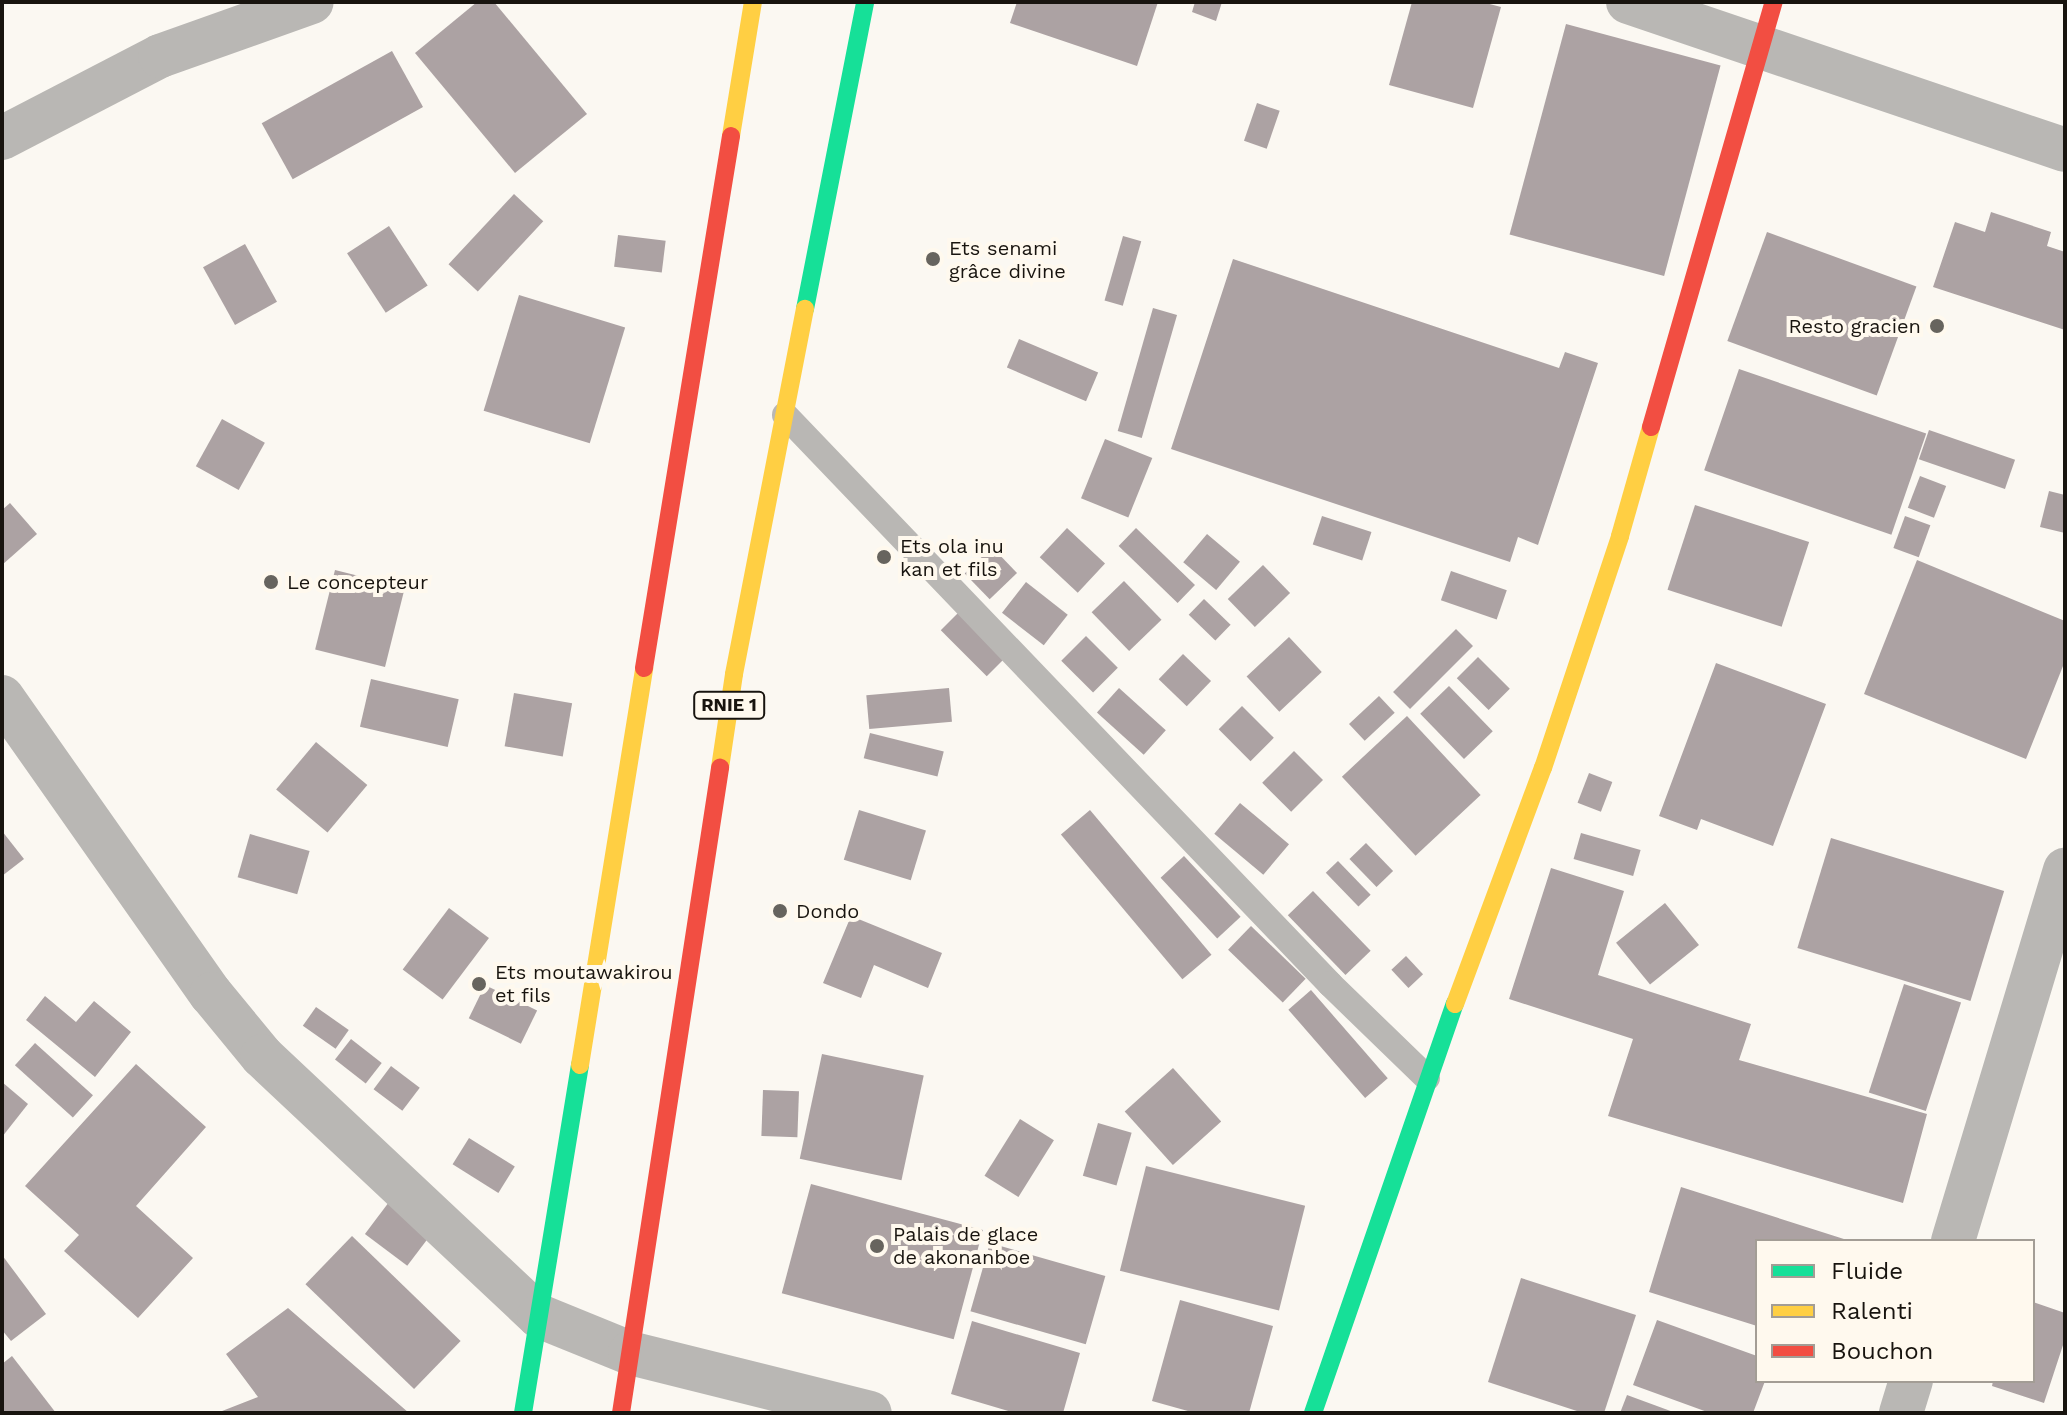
<!DOCTYPE html>
<meta charset="utf-8">
<style>
body{margin:0}
#map{position:relative;width:2067px;height:1415px;overflow:hidden;background:#fbf8f2;font-family:"Work Sans",sans-serif}
div>[style]{position:absolute}
[style*='--x']{left:calc(var(--x)*1px);top:calc(var(--y)*1px);width:calc(var(--w)*1px);rotate:calc(var(--a)*1deg)}
.building>*{inset:0;background:#aca2a3;transform-origin:0 0}
.lane>*{height:26px;margin:-13px;padding:0 13px;transform-origin:13px;border-radius:13px;background:#b9b7b4}
.street>*{height:44px;margin:-22px;padding:0 22px;transform-origin:22px;border-radius:22px;background:#b9b7b4}
.fast>*{height:18px;margin:-9px;padding:0 9px;transform-origin:9px;border-radius:9px;background:#16e098}
.slow>*{height:18px;margin:-9px;padding:0 9px;transform-origin:9px;border-radius:9px;background:#ffcf43}
.jam>*{height:18px;margin:-9px;padding:0 9px;transform-origin:9px;border-radius:9px;background:#f24e42}
.dots>*{width:22px;height:22px;translate:-50% -50%;box-sizing:border-box;border:4px solid #fff9ee;border-radius:50%}
span{translate:-50% -50%;white-space:nowrap;text-align:center;line-height:1.15;-webkit-text-stroke:8px #fff9ee;paint-order:stroke}
.shield-label span{padding:2px 6px;background:#fff9ee;border:2px solid;border-radius:6px;-webkit-text-stroke-width:0}
.shield-label{font-size:18px;color:#18140f;font-weight:700}
.poi-label{font-size:20px;color:#18140f}
.left{translate:0 -50%;text-align:left}
.right{translate:-100% -50%;text-align:right}
.frame{position:absolute;inset:0;border:4px solid #18140f;pointer-events:none}
.legend{position:absolute;left:1755px;top:1239px;width:280px;height:144px;box-sizing:border-box;background:#fff9ee;border:2px solid #a39d95;margin:0;padding:10px 14px;list-style:none;font-size:24px;color:#18140f}
.legend li{display:flex;align-items:center;gap:16px;height:40px}
.legend b{width:40px;border:2px solid #a39d95}
</style>
<div id="map">
<div class="building">
<i style="clip-path:polygon(477px 2px,494px 2px,587px 114px,515px 173px,415px 53px)"></i>
<i style="clip-path:polygon(1017px 2px,1158px 2px,1137px 66px,1010px 23px)"></i>
<i style="clip-path:polygon(1195px 2px,1222px 2px,1216px 21px,1192px 12px)"></i>
<i style="clip-path:polygon(1412px 2px,1482px 2px,1501px 7px,1473px 108px,1389px 85px)"></i>
<i style="left:1566px;top:24px;width:160px;height:218px;rotate:15deg"></i>
<i style="left:392px;top:51px;width:64px;height:149px;rotate:61deg"></i>
<i style="left:1257px;top:103px;width:24px;height:40px;rotate:19deg"></i>
<i style="left:514px;top:194px;width:40px;height:96px;rotate:43deg"></i>
<i style="clip-path:polygon(1991px 212px,2051px 232px,2047px 246px,2065px 252px,2065px 330px,1933px 287px,1955px 222px,1985px 232px)"></i>
<i style="left:389px;top:226px;width:71px;height:50px;rotate:57deg"></i>
<i style="left:1767px;top:232px;width:159px;height:116px;rotate:20deg"></i>
<i style="left:618px;top:235px;width:48px;height:32px;rotate:7deg"></i>
<i style="left:1123px;top:236px;width:19px;height:67px;rotate:16deg"></i>
<i style="left:245px;top:244px;width:66px;height:48px;rotate:61deg"></i>
<i style="clip-path:polygon(1233px 259px,1559px 368px,1565px 352px,1598px 363px,1538px 545px,1518px 537px,1510px 562px,1171px 449px)"></i>
<i style="left:519px;top:295px;width:111px;height:121px;rotate:17deg"></i>
<i style="left:1153px;top:308px;width:25px;height:128px;rotate:16deg"></i>
<i style="left:1019px;top:339px;width:86px;height:31px;rotate:23deg"></i>
<i style="left:1739px;top:369px;width:198px;height:107px;rotate:19deg"></i>
<i style="left:222px;top:419px;width:49px;height:54px;rotate:29deg"></i>
<i style="left:1929px;top:430px;width:91px;height:31px;rotate:19deg"></i>
<i style="left:1105px;top:439px;width:51px;height:64px;rotate:22deg"></i>
<i style="left:1920px;top:476px;width:28px;height:34px;rotate:21deg"></i>
<i style="clip-path:polygon(2049px 491px,2065px 495px,2065px 533px,2040px 527px)"></i>
<i style="clip-path:polygon(10px 503px,37px 534px,2px 565px,2px 510px)"></i>
<i style="left:1695px;top:505px;width:120px;height:89px;rotate:18deg"></i>
<i style="left:1322px;top:516px;width:52px;height:30px;rotate:18deg"></i>
<i style="left:1905px;top:516px;width:27px;height:34px;rotate:20deg"></i>
<i style="left:1067px;top:528px;width:52px;height:40px;rotate:43deg"></i>
<i style="left:1136px;top:528px;width:82px;height:25px;rotate:44deg"></i>
<i style="left:1207px;top:534px;width:43px;height:37px;rotate:40deg"></i>
<i style="left:992px;top:547px;width:36px;height:38px;rotate:46deg"></i>
<i style="clip-path:polygon(1917px 560px,2065px 621px,2065px 661px,2026px 759px,1864px 694px)"></i>
<i style="left:1263px;top:565px;width:39px;height:49px;rotate:46deg"></i>
<i style="left:335px;top:570px;width:72px;height:82px;rotate:14deg"></i>
<i style="left:1451px;top:571px;width:59px;height:31px;rotate:19deg"></i>
<i style="left:1124px;top:581px;width:54px;height:45px;rotate:46deg"></i>
<i style="left:1026px;top:582px;width:53px;height:39px;rotate:38deg"></i>
<i style="left:1204px;top:599px;width:37px;height:22px;rotate:44deg"></i>
<i style="left:962px;top:609px;width:65px;height:30px;rotate:45deg"></i>
<i style="left:1456px;top:629px;width:24px;height:89px;rotate:45deg"></i>
<i style="left:1086px;top:636px;width:45px;height:35px;rotate:45deg"></i>
<i style="left:1289px;top:637px;width:48px;height:58px;rotate:47deg"></i>
<i style="left:1183px;top:654px;width:39px;height:35px;rotate:44deg"></i>
<i style="left:1478px;top:657px;width:45px;height:30px;rotate:45deg"></i>
<i style="clip-path:polygon(1716px 663px,1826px 704px,1773px 846px,1701px 819px,1697px 830px,1659px 816px)"></i>
<i style="left:371px;top:679px;width:90px;height:49px;rotate:13deg"></i>
<i style="left:1449px;top:686px;width:63px;height:40px;rotate:46deg"></i>
<i style="left:949px;top:688px;width:34px;height:83px;rotate:85deg"></i>
<i style="left:1119px;top:688px;width:63px;height:33px;rotate:42deg"></i>
<i style="left:514px;top:693px;width:59px;height:54px;rotate:10deg"></i>
<i style="left:1379px;top:696px;width:23px;height:41px;rotate:47deg"></i>
<i style="left:1242px;top:706px;width:45px;height:33px;rotate:45deg"></i>
<i style="left:1407px;top:716px;width:108px;height:89px;rotate:47deg"></i>
<i style="left:870px;top:733px;width:76px;height:26px;rotate:14deg"></i>
<i style="left:316px;top:742px;width:67px;height:62px;rotate:40deg"></i>
<i style="left:1294px;top:751px;width:41px;height:45px;rotate:45deg"></i>
<i style="left:1589px;top:773px;width:25px;height:32px;rotate:21deg"></i>
<i style="left:1240px;top:803px;width:64px;height:40px;rotate:40deg"></i>
<i style="left:859px;top:810px;width:70px;height:52px;rotate:17deg"></i>
<i style="left:1090px;top:810px;width:189px;height:38px;rotate:50deg"></i>
<i style="clip-path:polygon(2px 831px,24px 859px,2px 876px)"></i>
<i style="left:1581px;top:833px;width:62px;height:27px;rotate:16deg"></i>
<i style="left:250px;top:834px;width:62px;height:45px;rotate:16deg"></i>
<i style="left:1831px;top:838px;width:181px;height:115px;rotate:17deg"></i>
<i style="left:1366px;top:843px;width:39px;height:23px;rotate:46deg"></i>
<i style="left:1184px;top:856px;width:83px;height:32px;rotate:47deg"></i>
<i style="left:1338px;top:861px;width:47px;height:17px;rotate:46deg"></i>
<i style="clip-path:polygon(1551px 868px,1624px 891px,1598px 975px,1751px 1024px,1739px 1060px,1927px 1114px,1903px 1203px,1608px 1116px,1633px 1039px,1509px 999px)"></i>
<i style="left:1313px;top:891px;width:83px;height:35px;rotate:46deg"></i>
<i style="left:1665px;top:903px;width:54px;height:63px;rotate:51deg"></i>
<i style="left:449px;top:908px;width:50px;height:77px;rotate:37deg"></i>
<i style="clip-path:polygon(851px 916px,942px 953px,928px 988px,874px 965px,861px 998px,823px 983px)"></i>
<i style="left:1251px;top:926px;width:76px;height:33px;rotate:44deg"></i>
<i style="left:1406px;top:956px;width:25px;height:20px;rotate:47deg"></i>
<i style="left:1904px;top:984px;width:60px;height:114px;rotate:18deg"></i>
<i style="left:485px;top:985px;width:58px;height:37px;rotate:26deg"></i>
<i style="left:1311px;top:990px;width:117px;height:30px;rotate:49deg"></i>
<i style="clip-path:polygon(45px 996px,76px 1022px,94px 1001px,131px 1032px,95px 1077px,26px 1020px)"></i>
<i style="left:316px;top:1007px;width:40px;height:23px;rotate:35deg"></i>
<i style="left:351px;top:1039px;width:39px;height:26px;rotate:38deg"></i>
<i style="left:35px;top:1043px;width:78px;height:30px;rotate:42deg"></i>
<i style="left:822px;top:1054px;width:104px;height:107px;rotate:12deg"></i>
<i style="clip-path:polygon(136px 1064px,206px 1127px,136px 1206px,193px 1258px,138px 1318px,64px 1251px,79px 1235px,25px 1186px)"></i>
<i style="left:391px;top:1066px;width:36px;height:29px;rotate:37deg"></i>
<i style="left:1173px;top:1068px;width:72px;height:65px;rotate:48deg"></i>
<i style="clip-path:polygon(2px 1082px,28px 1104px,2px 1137px)"></i>
<i style="left:763px;top:1090px;width:36px;height:46px;rotate:2deg"></i>
<i style="left:1020px;top:1119px;width:40px;height:67px;rotate:32deg"></i>
<i style="left:1098px;top:1123px;width:35px;height:55px;rotate:16deg"></i>
<i style="left:469px;top:1138px;width:54px;height:31px;rotate:32deg"></i>
<i style="left:1146px;top:1166px;width:164px;height:108px;rotate:14deg"></i>
<i style="left:811px;top:1184px;width:178px;height:113px;rotate:15deg"></i>
<i style="clip-path:polygon(1681px 1187px,1847px 1240px,1847px 1241px,1757px 1241px,1757px 1326px,1649px 1292px)"></i>
<i style="left:389px;top:1202px;width:53px;height:40px;rotate:37deg"></i>
<i style="left:352px;top:1236px;width:151px;height:67px;rotate:44deg"></i>
<i style="left:990px;top:1243px;width:120px;height:71px;rotate:16deg"></i>
<i style="clip-path:polygon(2px 1255px,46px 1314px,11px 1341px,2px 1330px)"></i>
<i style="clip-path:polygon(1521px 1278px,1636px 1315px,1604px 1413px,1583px 1413px,1488px 1382px)"></i>
<i style="clip-path:polygon(1180px 1300px,1273px 1326px,1249px 1413px,1195px 1413px,1152px 1401px)"></i>
<i style="clip-path:polygon(2033px 1302px,2065px 1313px,2065px 1339px,2044px 1403px,1992px 1386px,1993px 1381px,2033px 1381px)"></i>
<i style="clip-path:polygon(288px 1308px,409px 1413px,217px 1413px,258px 1397px,226px 1354px)"></i>
<i style="clip-path:polygon(1657px 1320px,1757px 1356px,1757px 1381px,1765px 1381px,1753px 1413px,1710px 1413px,1633px 1385px)"></i>
<i style="clip-path:polygon(972px 1321px,1080px 1353px,1063px 1413px,1015px 1413px,951px 1394px)"></i>
<i style="clip-path:polygon(12px 1356px,56px 1413px,2px 1413px,2px 1364px)"></i>
<i style="clip-path:polygon(1627px 1395px,1676px 1413px,1620px 1413px)"></i>
</div>
<div class="lane">
<i style="--x:785;--y:415;--w:788;--a:46.23"></i>
<i style="--x:1330;--y:984;--w:135;--a:44.1"></i>
</div>
<div class="street">
<i style="--x:1628;--y:2;--w:461;--a:18.7"></i>
<i style="--x:2;--y:138;--w:178;--a:-27.4"></i>
<i style="--x:160;--y:56;--w:161;--a:-19.6"></i>
<i style="--x:2;--y:697;--w:363;--a:54.9"></i>
<i style="--x:211;--y:994;--w:80;--a:50.6"></i>
<i style="--x:262;--y:1056;--w:380;--a:43.2"></i>
<i style="--x:539;--y:1316;--w:98;--a:22.1"></i>
<i style="--x:630;--y:1353;--w:247;--a:14"></i>
<i style="--x:1953;--y:1241;--w:388;--a:-73.2"></i>
<i style="--x:1901;--y:1413;--w:34;--a:-73"></i>
</div>
<div class="fast">
<i style="--x:805;--y:309;--w:313;--a:-78.9"></i>
<i style="--x:523;--y:1413;--w:353;--a:-80.7"></i>
<i style="--x:1313;--y:1413;--w:433;--a:-70.9"></i>
</div>
<div class="slow">
<i style="--x:731;--y:136;--w:136;--a:-80.7"></i>
<i style="--x:720;--y:768;--w:95;--a:-81.5"></i>
<i style="--x:734;--y:674;--w:372;--a:-79"></i>
<i style="--x:1455;--y:1004;--w:252;--a:-69.6"></i>
<i style="--x:1543;--y:768;--w:244;--a:-71.6"></i>
<i style="--x:1620;--y:536;--w:113;--a:-74.1"></i>
<i style="--x:580;--y:1065;--w:402;--a:-80.8"></i>
</div>
<div class="jam">
<i style="--x:1651;--y:427;--w:442;--a:-73.9"></i>
<i style="--x:644;--y:668;--w:539;--a:-80.71"></i>
<i style="--x:621;--y:1413;--w:653;--a:-81.27"></i>
</div>
<div class="dots">
<i style="left:933px;top:259px;background:#67645e"></i>
<i style="left:1937px;top:326px;background:#67645e"></i>
<i style="left:884px;top:557px;background:#67645e"></i>
<i style="left:271px;top:582px;background:#67645e"></i>
<i style="left:780px;top:911px;background:#67645e"></i>
<i style="left:479px;top:984px;background:#67645e"></i>
<i style="left:877px;top:1246px;background:#67645e"></i>
</div>
<div class="shield-label">
<span style="left:729px;top:705px">RNIE 1</span>
</div>
<div class="poi-label">
<span class="left" style="left:949px;top:260px">Ets senami<br>grâce divine</span>
<span class="right" style="left:1921px;top:326px">Resto gracien</span>
<span class="left" style="left:900px;top:558px">Ets ola inu<br>kan et fils</span>
<span class="left" style="left:287px;top:582px">Le concepteur</span>
<span class="left" style="left:796px;top:911px">Dondo</span>
<span class="left" style="left:495px;top:984px">Ets moutawakirou<br>et fils</span>
<span class="left" style="left:893px;top:1246px">Palais de glace<br>de akonanboe</span>
</div>
<div class="frame"></div>
<ul class="legend">
<li><b style="height:10px;background:#16e098"></b>Fluide</li>
<li><b style="height:10px;background:#ffcf43"></b>Ralenti</li>
<li><b style="height:10px;background:#f24e42"></b>Bouchon</li>
</ul>
</div>
